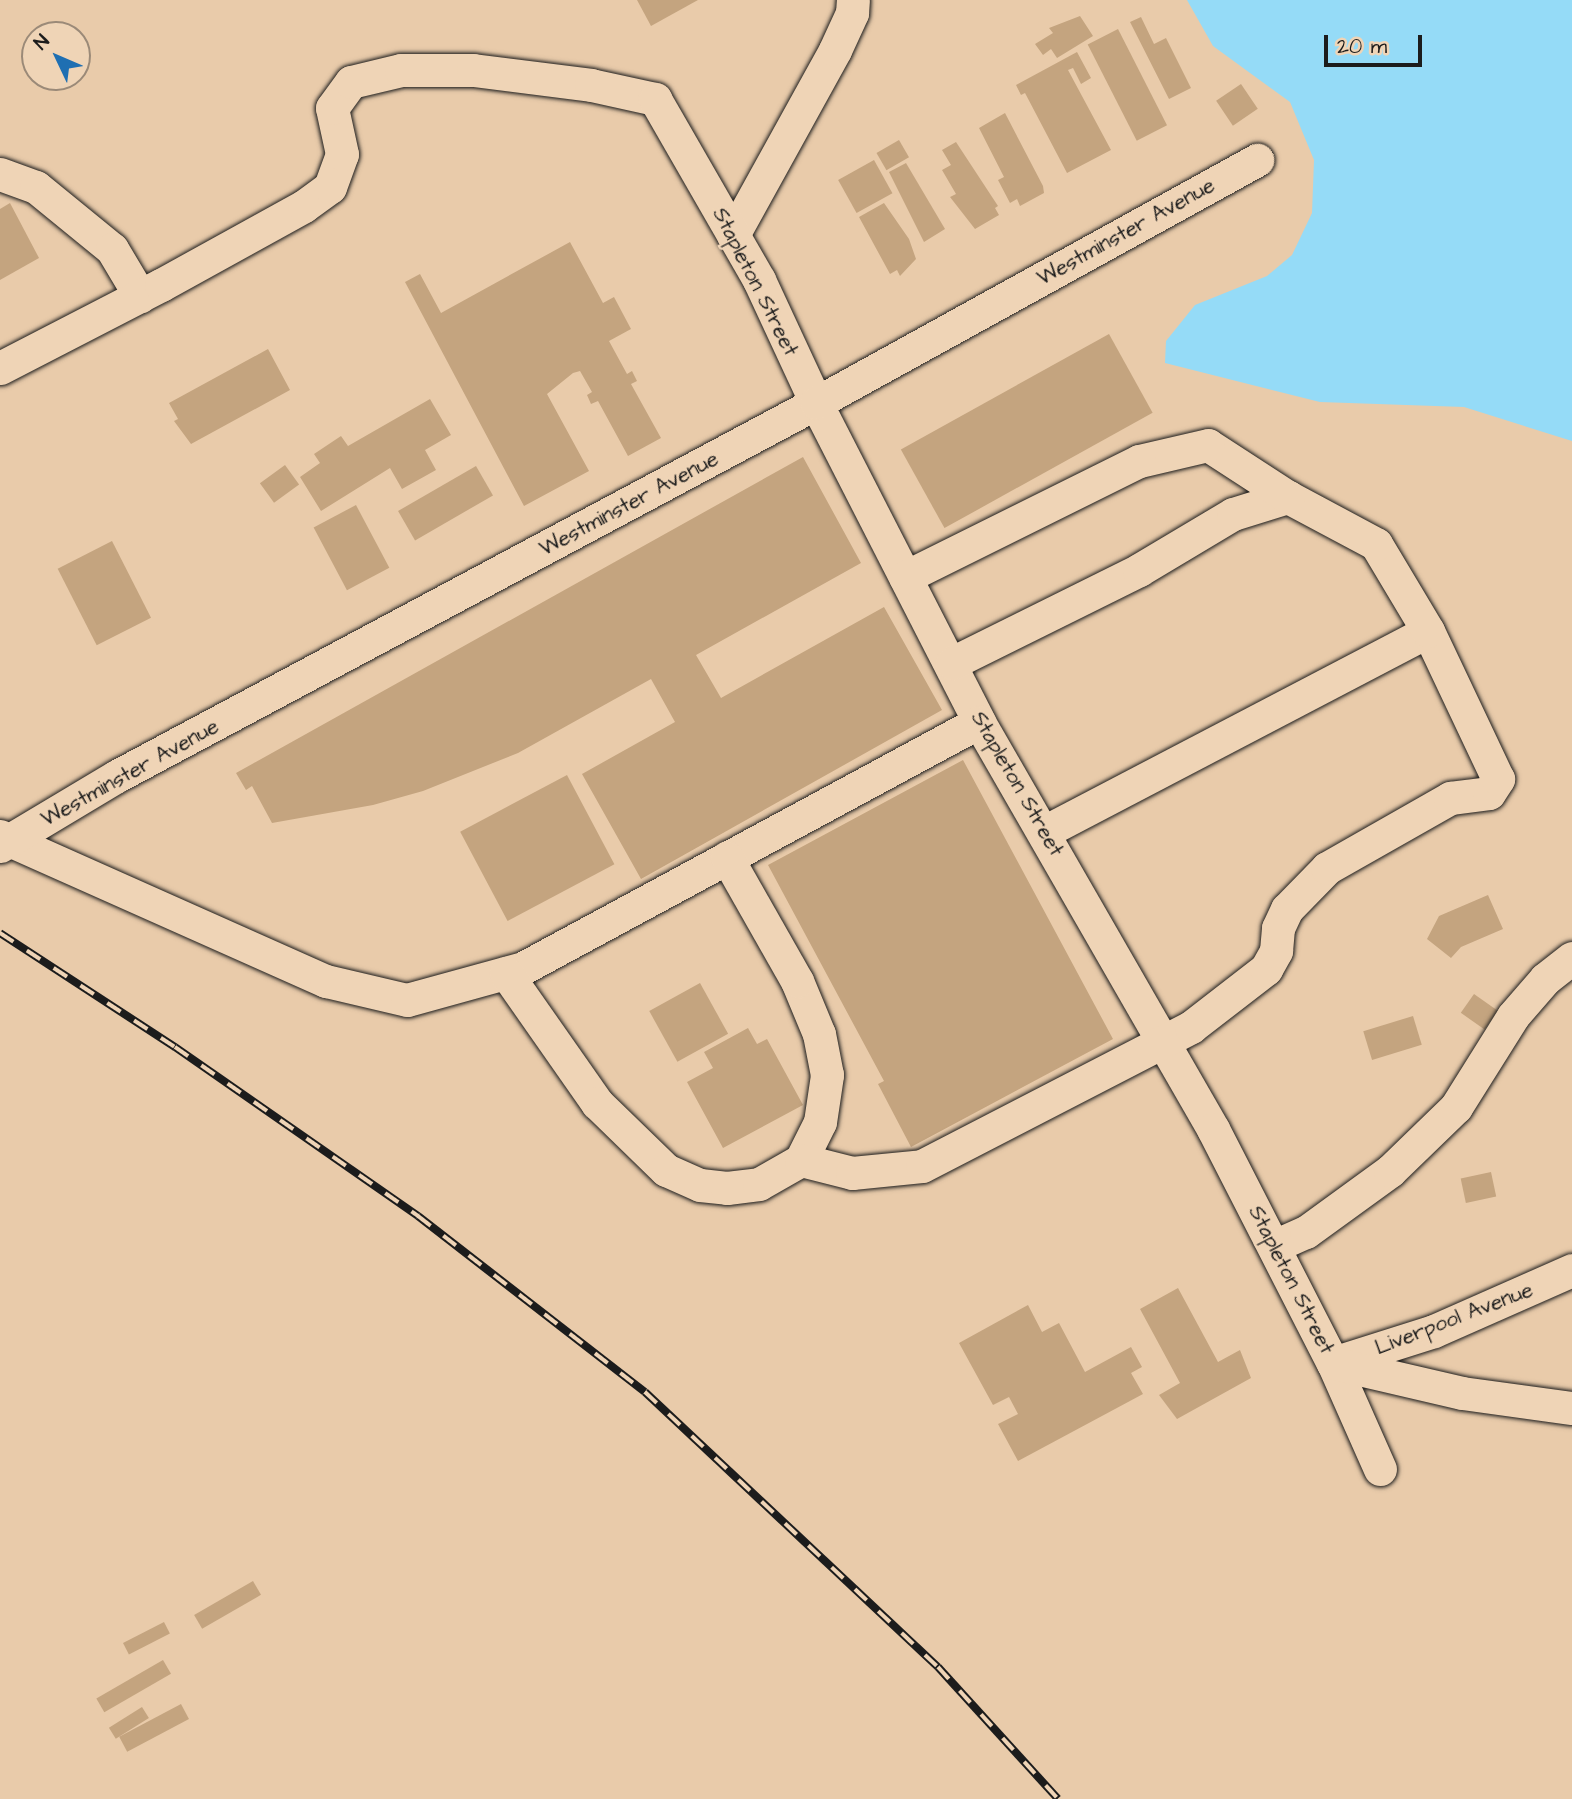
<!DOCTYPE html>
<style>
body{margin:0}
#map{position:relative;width:1572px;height:1799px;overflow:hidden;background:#e9cbaa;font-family:"Architects Daughter",sans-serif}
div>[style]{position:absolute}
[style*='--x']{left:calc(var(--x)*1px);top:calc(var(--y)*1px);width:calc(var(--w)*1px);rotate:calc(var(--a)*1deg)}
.water>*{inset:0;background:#95dbf7}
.building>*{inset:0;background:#c4a47f;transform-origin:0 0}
.roads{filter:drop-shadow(0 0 2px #1c1c1c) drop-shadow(0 0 2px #1c1c1c)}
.minor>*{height:33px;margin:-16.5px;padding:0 16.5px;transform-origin:16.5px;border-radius:16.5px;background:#efd4b6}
.rail>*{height:8px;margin-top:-4px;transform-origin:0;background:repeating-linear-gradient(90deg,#efd4b6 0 16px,#1c1c1c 0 32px);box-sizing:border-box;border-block:2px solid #1c1c1c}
span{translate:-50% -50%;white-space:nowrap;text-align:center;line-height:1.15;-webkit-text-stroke:5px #efd4b6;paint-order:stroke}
.street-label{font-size:21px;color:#1c1c1c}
.north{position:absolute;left:21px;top:21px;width:70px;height:70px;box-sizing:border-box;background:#efd4b6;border:2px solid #9b8a78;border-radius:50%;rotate:314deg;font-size:19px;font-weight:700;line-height:28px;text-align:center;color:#1c1c1c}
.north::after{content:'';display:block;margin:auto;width:24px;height:32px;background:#1f6fb2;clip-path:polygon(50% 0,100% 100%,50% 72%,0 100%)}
.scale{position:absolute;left:1324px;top:35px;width:98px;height:32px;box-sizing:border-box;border:4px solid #1c1c1c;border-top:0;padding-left:9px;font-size:21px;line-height:24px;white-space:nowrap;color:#1c1c1c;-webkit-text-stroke:5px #efd4b6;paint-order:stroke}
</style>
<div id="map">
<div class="water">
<i style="clip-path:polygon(1187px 0,1572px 0,1572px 441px,1464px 407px,1320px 402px,1165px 363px,1166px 341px,1195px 305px,1267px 276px,1292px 255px,1312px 213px,1314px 160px,1290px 102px,1213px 46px)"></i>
</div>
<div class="building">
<i style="clip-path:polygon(637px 0,698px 0,651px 26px)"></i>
<i style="clip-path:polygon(1080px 16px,1093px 36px,1057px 58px,1051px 49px,1043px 55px,1035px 44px,1053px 33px,1049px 28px)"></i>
<i style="clip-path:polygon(1141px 17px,1154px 44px,1166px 38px,1191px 88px,1169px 99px,1130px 22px)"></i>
<i style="left:1118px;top:29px;width:108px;height:34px;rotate:63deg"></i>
<i style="clip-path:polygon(1077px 52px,1091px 78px,1081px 84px,1073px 68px,1068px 70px,1111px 150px,1067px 173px,1025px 93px,1021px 95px,1016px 85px)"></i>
<i style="left:1241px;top:84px;width:30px;height:30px;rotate:56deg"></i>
<i style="clip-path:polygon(1005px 113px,1043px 186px,1044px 193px,1020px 206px,1017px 199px,1010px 203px,998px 180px,1004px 177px,979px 128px)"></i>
<i style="left:899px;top:140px;width:20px;height:26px;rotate:60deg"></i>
<i style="clip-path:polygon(956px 142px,998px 206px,995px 208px,999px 215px,975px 229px,950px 197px,956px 194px,942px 170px,951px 165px,942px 150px)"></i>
<i style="left:874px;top:160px;width:38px;height:41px;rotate:61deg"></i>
<i style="clip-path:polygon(906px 163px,945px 229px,924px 242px,889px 172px)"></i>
<i style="clip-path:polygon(10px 203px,39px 258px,0 280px,0 209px)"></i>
<i style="clip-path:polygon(884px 203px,909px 239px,916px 259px,900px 276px,897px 270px,890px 274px,859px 217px)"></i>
<i style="clip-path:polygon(570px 242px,603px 303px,614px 297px,631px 329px,609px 341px,627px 374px,632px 371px,637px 381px,631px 384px,661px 438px,628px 456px,598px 401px,591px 404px,587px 395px,592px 392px,580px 371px,573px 373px,547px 394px,589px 471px,524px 506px,405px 282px,420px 274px,441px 313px)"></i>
<i style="left:1109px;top:334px;width:90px;height:238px;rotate:61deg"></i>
<i style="clip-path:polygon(268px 349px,290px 390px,191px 444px,174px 421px,178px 419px,169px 403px)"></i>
<i style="clip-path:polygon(430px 399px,451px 435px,425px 450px,436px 470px,402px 489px,390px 468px,321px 511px,300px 477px,320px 463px,314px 454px,341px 436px,348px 446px)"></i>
<i style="clip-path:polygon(803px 457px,861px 563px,696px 655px,721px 698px,884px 607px,942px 710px,641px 879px,582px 774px,675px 722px,651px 679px,518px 753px,423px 791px,373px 805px,272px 823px,252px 786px,246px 790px,236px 773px)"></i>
<i style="left:285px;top:465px;width:24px;height:31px;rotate:54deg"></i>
<i style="left:476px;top:466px;width:34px;height:90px;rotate:60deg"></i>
<i style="left:356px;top:505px;width:71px;height:48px;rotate:62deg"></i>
<i style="left:112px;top:541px;width:86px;height:61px;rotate:63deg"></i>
<i style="clip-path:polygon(963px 760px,1113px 1039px,911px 1147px,878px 1084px,884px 1081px,768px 865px)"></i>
<i style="left:567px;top:775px;width:101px;height:121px;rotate:62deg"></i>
<i style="clip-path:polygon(1488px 895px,1503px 929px,1461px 947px,1451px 958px,1427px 939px,1439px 916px)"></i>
<i style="left:700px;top:983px;width:58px;height:58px;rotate:61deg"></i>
<i style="left:1474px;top:994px;width:29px;height:23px;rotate:35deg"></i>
<i style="left:1413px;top:1016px;width:30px;height:52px;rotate:73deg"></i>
<i style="clip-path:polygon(748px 1028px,757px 1044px,767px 1039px,803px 1105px,723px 1148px,687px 1082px,713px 1068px,704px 1052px)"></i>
<i style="left:1491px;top:1172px;width:25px;height:31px;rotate:78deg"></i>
<i style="clip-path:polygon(1178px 1288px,1218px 1362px,1240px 1350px,1251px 1378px,1177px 1419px,1159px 1395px,1180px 1383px,1140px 1309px)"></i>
<i style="clip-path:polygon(1028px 1305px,1042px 1332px,1059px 1323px,1085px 1372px,1131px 1347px,1142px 1367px,1131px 1373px,1143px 1394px,1018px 1461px,998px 1424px,1018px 1414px,1009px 1397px,993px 1405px,959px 1343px)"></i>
<i style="left:253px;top:1581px;width:16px;height:68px;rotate:60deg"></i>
<i style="left:164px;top:1622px;width:13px;height:46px;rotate:63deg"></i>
<i style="left:163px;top:1660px;width:16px;height:77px;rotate:60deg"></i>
<i style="left:181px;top:1704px;width:17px;height:70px;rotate:62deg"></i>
<i style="left:142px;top:1707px;width:13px;height:39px;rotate:58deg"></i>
</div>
<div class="roads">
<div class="minor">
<i style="--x:0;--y:174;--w:38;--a:20"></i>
<i style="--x:36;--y:187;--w:98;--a:39.2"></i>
<i style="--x:112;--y:249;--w:55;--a:59.2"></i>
<i style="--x:733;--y:235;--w:211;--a:-61.1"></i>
<i style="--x:835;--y:50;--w:41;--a:-65.3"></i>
<i style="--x:852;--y:13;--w:13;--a:-86"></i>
<i style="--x:0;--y:368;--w:181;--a:-27.3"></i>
<i style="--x:161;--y:285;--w:163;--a:-28.9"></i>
<i style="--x:304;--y:206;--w:32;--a:-36"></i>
<i style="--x:330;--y:187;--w:35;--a:-70"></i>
<i style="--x:342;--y:154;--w:47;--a:-102.3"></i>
<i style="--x:332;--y:108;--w:32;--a:-54"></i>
<i style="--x:351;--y:82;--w:51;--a:-13.5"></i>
<i style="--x:401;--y:70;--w:72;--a:0"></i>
<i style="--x:473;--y:70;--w:119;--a:7.2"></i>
<i style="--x:591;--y:85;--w:66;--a:12.3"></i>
<i style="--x:655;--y:99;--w:209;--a:60.1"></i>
<i style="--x:759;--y:280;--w:136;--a:65.1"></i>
<i style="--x:816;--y:403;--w:358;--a:62.9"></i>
<i style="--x:979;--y:722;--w:469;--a:60.1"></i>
<i style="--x:1213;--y:1129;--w:263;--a:62.9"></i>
<i style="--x:1333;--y:1363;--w:116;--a:66.1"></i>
<i style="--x:952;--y:663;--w:209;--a:-26.4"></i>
<i style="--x:1139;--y:570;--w:109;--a:-30.8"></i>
<i style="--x:1233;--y:514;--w:58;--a:-17.2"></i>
<i style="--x:1044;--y:832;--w:433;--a:-27.6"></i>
<i style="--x:0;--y:836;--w:357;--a:24"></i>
<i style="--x:326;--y:981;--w:83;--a:13.2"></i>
<i style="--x:407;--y:1000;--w:120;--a:-15.4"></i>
<i style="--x:523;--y:968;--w:518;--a:-28.35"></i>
<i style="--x:0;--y:846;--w:136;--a:-30.9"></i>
<i style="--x:117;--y:776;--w:792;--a:-28.09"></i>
<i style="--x:816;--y:403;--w:504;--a:-28.86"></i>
<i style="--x:506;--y:973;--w:159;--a:55"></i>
<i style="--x:597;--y:1103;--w:96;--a:44.2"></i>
<i style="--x:666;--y:1170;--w:37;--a:24"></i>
<i style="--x:700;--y:1185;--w:27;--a:6"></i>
<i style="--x:727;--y:1188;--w:32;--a:-7"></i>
<i style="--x:759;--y:1184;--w:48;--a:-29.7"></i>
<i style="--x:801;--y:1160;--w:42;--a:-63.4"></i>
<i style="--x:820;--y:1122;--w:48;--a:-81.5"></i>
<i style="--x:827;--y:1075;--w:42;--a:-101"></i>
<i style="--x:819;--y:1034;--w:57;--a:-112.5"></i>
<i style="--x:797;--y:981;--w:142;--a:-119.6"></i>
<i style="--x:801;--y:1160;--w:53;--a:14.3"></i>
<i style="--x:852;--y:1173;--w:70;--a:-5.7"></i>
<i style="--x:922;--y:1166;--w:303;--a:-27.3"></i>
<i style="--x:1191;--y:1027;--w:95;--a:-37.7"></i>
<i style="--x:1266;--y:969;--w:21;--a:-61"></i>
<i style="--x:1276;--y:951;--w:23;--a:-85"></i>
<i style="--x:1278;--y:928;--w:21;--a:-65"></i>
<i style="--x:1287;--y:909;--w:57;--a:-45.7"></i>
<i style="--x:1327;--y:868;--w:142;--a:-29.6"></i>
<i style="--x:1450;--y:798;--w:39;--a:-7"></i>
<i style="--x:1489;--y:793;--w:17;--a:-57"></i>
<i style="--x:1498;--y:779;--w:164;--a:-115.3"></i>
<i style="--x:1428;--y:631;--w:101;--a:-120.9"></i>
<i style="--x:1376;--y:544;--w:100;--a:-151.9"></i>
<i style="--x:1288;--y:497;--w:95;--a:-147"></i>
<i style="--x:1208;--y:445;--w:71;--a:166.9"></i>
<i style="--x:1139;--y:461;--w:261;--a:153.6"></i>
<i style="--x:1274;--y:1246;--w:35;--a:-24"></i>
<i style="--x:1306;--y:1232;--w:104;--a:-36"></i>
<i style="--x:1390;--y:1171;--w:92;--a:-44.1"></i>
<i style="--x:1456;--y:1107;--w:107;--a:-57.9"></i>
<i style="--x:1513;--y:1016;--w:49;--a:-49.1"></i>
<i style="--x:1545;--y:979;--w:34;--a:-38"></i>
<i style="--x:1333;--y:1363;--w:106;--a:-17.6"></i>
<i style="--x:1434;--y:1331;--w:151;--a:-23.8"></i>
<i style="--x:1333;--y:1363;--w:132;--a:13.1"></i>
<i style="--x:1462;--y:1393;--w:111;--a:7.8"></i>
</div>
</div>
<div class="rail">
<i style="--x:0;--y:933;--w:209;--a:33.1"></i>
<i style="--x:175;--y:1047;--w:296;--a:34.8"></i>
<i style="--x:418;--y:1216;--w:287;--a:37.8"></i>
<i style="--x:645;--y:1392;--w:402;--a:43.2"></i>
<i style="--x:938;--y:1667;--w:178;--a:47.7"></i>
</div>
<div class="street-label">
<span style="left:1126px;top:232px;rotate:-29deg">Westminster Avenue</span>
<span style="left:755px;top:282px;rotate:63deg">Stapleton Street</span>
<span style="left:629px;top:504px;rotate:-28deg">Westminster Avenue</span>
<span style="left:130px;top:773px;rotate:-29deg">Westminster Avenue</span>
<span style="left:1017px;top:784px;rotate:60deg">Stapleton Street</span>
<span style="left:1291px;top:1280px;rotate:63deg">Stapleton Street</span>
<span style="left:1454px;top:1319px;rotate:-21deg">Liverpool Avenue</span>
</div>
<div class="north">N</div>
<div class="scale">20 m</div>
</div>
